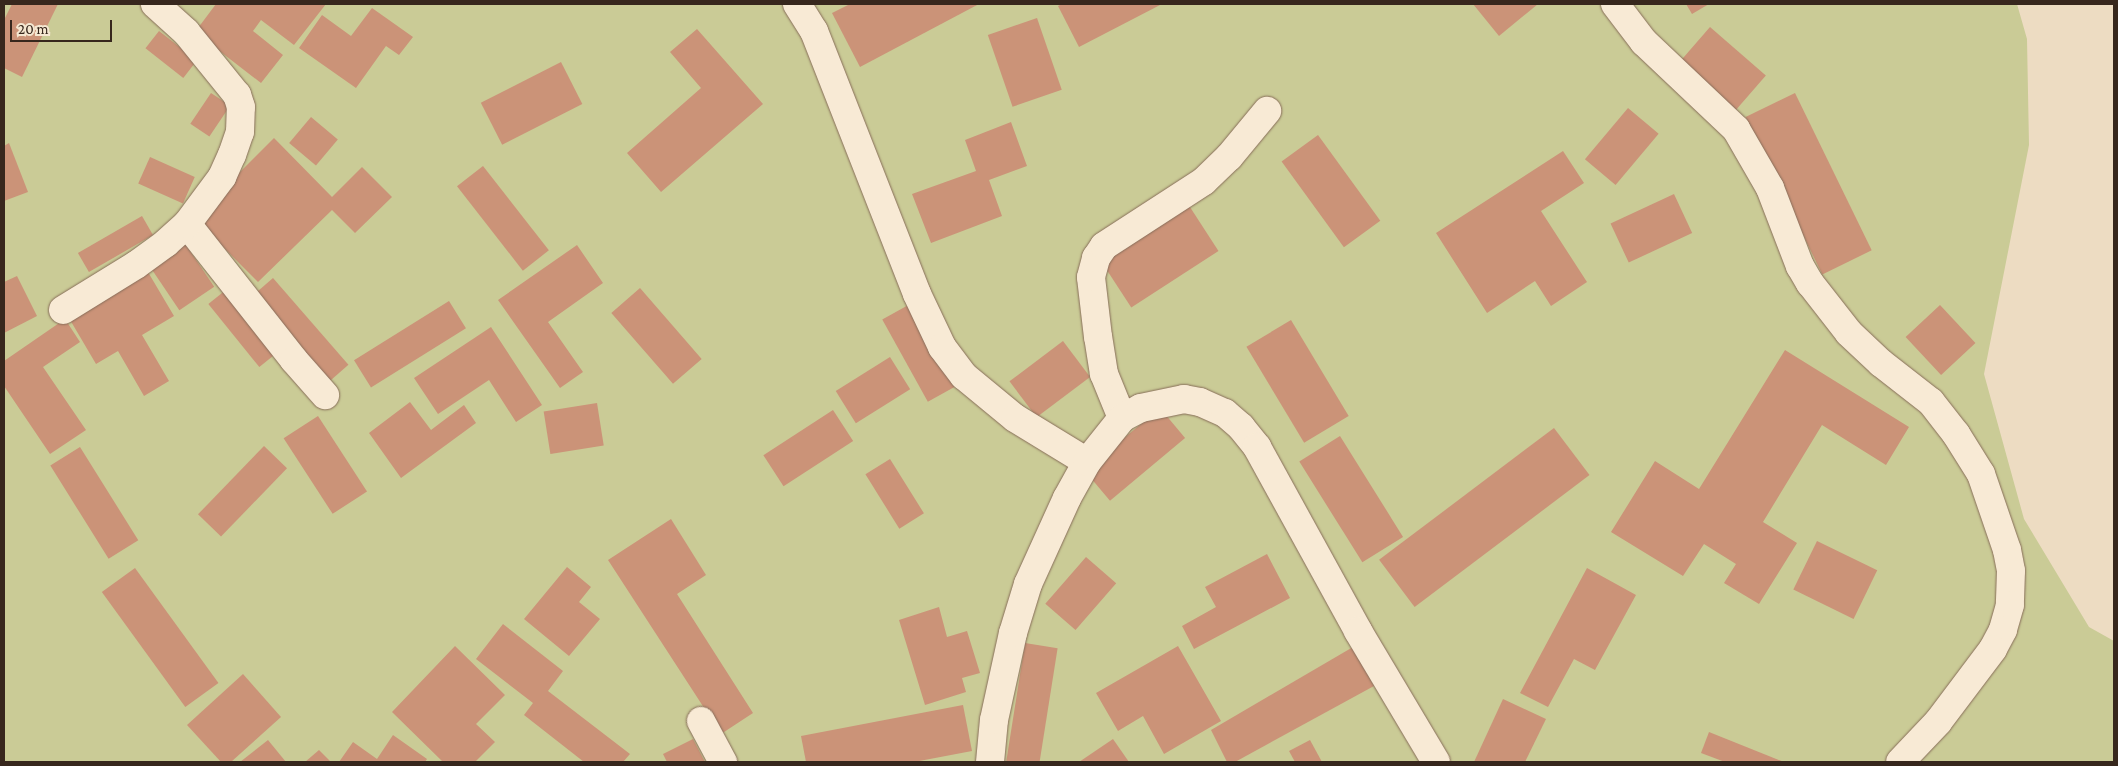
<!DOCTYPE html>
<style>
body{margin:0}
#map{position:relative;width:2118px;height:766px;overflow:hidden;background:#eddcc2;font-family:"Crimson Pro",serif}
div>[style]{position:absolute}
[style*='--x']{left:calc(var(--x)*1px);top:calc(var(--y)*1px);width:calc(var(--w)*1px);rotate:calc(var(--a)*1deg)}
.green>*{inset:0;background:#cacb96}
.building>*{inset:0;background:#cb9378;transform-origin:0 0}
.roads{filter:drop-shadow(0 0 1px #876d59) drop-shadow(0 0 1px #876d59)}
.minor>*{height:28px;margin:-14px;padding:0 14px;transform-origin:14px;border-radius:14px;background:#f8ead5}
span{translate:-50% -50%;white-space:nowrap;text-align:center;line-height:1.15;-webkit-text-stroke:4.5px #f5e7d1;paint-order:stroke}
.frame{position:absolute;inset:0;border:5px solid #37271d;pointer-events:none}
.scale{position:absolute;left:10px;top:20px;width:102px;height:22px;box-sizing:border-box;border:2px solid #37271d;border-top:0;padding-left:6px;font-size:15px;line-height:18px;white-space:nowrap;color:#37271d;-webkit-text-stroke:4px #f5e7d1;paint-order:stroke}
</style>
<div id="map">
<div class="green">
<i style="clip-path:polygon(4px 4px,2017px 4px,2027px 39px,2029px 145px,1984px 374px,2024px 519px,2089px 627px,2114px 641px,2114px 762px,4px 762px)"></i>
</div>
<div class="building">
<i style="clip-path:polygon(12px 4px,58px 4px,22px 77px,4px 68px,4px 20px)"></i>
<i style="clip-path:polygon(216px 4px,326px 4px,294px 45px,261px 20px,253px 31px,283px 55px,261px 83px,195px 32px)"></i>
<i style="clip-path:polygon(850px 4px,979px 4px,860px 67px,832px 13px)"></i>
<i style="clip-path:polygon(1062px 4px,1162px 4px,1079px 47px,1058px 6px)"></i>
<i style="clip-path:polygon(1473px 4px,1538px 4px,1499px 36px)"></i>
<i style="clip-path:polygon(1686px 4px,1709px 4px,1692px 14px)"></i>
<i style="clip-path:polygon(372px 8px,413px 37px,399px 55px,386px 46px,356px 88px,299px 48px,322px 15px,351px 36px)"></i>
<i style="left:1037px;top:18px;width:76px;height:52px;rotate:71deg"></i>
<i style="left:1710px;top:27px;width:74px;height:47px;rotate:41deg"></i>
<i style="clip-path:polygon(697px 29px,763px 104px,661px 192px,627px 153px,701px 88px,670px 52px)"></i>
<i style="left:159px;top:31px;width:48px;height:22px;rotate:38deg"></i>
<i style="left:561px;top:62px;width:47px;height:90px;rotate:63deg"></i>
<i style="left:211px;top:93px;width:23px;height:37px;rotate:34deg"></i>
<i style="left:1795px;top:93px;width:175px;height:55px;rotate:64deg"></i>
<i style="left:1628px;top:108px;width:40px;height:67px;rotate:40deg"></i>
<i style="left:311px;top:117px;width:35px;height:34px;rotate:40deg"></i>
<i style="clip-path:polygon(1011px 122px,1027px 166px,989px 180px,1002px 216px,931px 243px,912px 194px,976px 171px,965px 140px)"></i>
<i style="left:1318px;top:135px;width:106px;height:45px;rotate:54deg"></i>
<i style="clip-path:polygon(274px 138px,332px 197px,362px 167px,392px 197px,355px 233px,332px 210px,258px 282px,194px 218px)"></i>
<i style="clip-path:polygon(9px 143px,28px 192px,4px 201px,4px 146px)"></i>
<i style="clip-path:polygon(1563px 151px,1584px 183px,1541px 211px,1587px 282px,1551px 306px,1535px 281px,1487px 313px,1436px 233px)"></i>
<i style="left:150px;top:157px;width:49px;height:29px;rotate:24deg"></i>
<i style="left:483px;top:166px;width:107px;height:33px;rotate:52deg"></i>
<i style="left:1674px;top:194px;width:43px;height:70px;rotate:65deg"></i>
<i style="left:1188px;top:204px;width:56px;height:104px;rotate:57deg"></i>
<i style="left:142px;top:216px;width:22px;height:74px;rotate:60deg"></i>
<i style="left:184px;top:242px;width:54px;height:42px;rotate:56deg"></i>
<i style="clip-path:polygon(577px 245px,603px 283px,548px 322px,583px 372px,560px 388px,498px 300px)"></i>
<i style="clip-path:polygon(145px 267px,174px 316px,142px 335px,169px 381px,144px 396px,118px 351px,96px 364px,66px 313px)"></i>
<i style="clip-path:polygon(17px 276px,37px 316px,4px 333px,4px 282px)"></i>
<i style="left:273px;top:278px;width:115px;height:28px;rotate:49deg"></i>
<i style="left:640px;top:288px;width:94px;height:38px;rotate:49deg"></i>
<i style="left:227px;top:289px;width:81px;height:24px;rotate:51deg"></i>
<i style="left:449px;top:301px;width:32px;height:112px;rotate:58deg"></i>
<i style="left:912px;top:303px;width:94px;height:34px;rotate:61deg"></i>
<i style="left:1940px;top:305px;width:52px;height:47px;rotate:47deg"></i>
<i style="clip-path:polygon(65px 319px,80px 342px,43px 367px,86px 430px,50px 454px,4px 386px,4px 361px)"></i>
<i style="left:1291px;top:320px;width:112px;height:52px;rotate:59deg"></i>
<i style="clip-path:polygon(491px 327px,542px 405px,516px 422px,489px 380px,438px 414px,414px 378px)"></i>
<i style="left:1063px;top:341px;width:45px;height:67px;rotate:53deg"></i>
<i style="clip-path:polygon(1785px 350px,1909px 427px,1886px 465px,1822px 425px,1763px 522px,1797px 543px,1759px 604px,1724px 583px,1736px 564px,1704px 544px,1683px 576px,1611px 532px,1655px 461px,1699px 489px)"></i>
<i style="left:890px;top:357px;width:38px;height:64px;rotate:58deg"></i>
<i style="clip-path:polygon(410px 402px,431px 430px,464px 405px,476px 423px,401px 478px,369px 433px)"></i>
<i style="left:597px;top:403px;width:43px;height:54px;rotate:81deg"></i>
<i style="left:1160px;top:408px;width:39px;height:98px;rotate:50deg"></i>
<i style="left:833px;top:410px;width:37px;height:83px;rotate:57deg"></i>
<i style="left:318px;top:416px;width:90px;height:41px;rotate:57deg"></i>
<i style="left:1554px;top:428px;width:59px;height:219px;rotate:53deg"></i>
<i style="left:1340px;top:436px;width:119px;height:48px;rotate:58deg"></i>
<i style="left:264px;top:446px;width:32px;height:95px;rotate:44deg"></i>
<i style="left:80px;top:447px;width:110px;height:35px;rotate:58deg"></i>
<i style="left:890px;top:459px;width:64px;height:29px;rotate:58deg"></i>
<i style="clip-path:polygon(671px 519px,706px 575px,677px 594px,753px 713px,721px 734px,608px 560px)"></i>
<i style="left:1817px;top:541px;width:67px;height:54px;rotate:26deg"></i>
<i style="clip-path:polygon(1267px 554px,1290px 598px,1194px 649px,1182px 626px,1216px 607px,1205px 587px)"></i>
<i style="left:1086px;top:557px;width:40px;height:62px;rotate:41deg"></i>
<i style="clip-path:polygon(567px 567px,591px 587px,579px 602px,600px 619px,569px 656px,524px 619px)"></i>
<i style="left:135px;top:568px;width:142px;height:41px;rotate:54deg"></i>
<i style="clip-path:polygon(1587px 568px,1636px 595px,1595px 670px,1574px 659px,1548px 707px,1520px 693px)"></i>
<i style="clip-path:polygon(939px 607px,947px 637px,967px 631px,980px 673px,962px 678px,966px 692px,925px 705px,899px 620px)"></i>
<i style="clip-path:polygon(503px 624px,563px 671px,548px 691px,630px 754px,623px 762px,584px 762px,524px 715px,533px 703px,476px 659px)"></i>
<i style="left:1025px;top:643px;width:33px;height:121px;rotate:9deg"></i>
<i style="clip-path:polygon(455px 646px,505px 695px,476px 724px,495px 742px,475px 762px,443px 762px,392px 712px)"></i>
<i style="clip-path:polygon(1178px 646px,1221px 721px,1164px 754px,1143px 716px,1118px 731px,1096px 693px)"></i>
<i style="clip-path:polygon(1353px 647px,1374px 686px,1235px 762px,1227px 762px,1211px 730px)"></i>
<i style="clip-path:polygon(243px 674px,281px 717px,231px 762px,221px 762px,187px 725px)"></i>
<i style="clip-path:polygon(1503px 699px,1546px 719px,1525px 762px,1474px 762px)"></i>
<i style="clip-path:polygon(963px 705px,972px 751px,914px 762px,806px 762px,801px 736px)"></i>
<i style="clip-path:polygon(1709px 732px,1784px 762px,1725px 762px,1701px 753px)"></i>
<i style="clip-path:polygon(393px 735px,427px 759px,425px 762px,339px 762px,353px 742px,377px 759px)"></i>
<i style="clip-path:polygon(693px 739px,705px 762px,667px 762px,663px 754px)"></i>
<i style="clip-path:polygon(1113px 739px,1129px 762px,1079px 762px)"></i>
<i style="clip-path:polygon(268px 740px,286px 762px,240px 762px)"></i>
<i style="clip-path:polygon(1310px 740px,1322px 762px,1295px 762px,1289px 751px)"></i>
<i style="clip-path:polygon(319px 750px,331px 762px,305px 762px)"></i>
</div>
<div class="roads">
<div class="minor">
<i style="--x:797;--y:4;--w:32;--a:58"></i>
<i style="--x:814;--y:31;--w:282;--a:68.6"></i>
<i style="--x:917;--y:294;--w:59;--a:64.7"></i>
<i style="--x:942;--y:347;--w:36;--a:53"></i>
<i style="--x:964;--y:376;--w:66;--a:39.5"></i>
<i style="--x:1015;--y:418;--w:84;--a:31.4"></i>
<i style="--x:1615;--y:4;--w:48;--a:52.7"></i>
<i style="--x:1644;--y:42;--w:127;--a:43.4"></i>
<i style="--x:1736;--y:129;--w:68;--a:60"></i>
<i style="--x:1770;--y:188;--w:84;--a:69"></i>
<i style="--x:1800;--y:266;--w:20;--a:60"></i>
<i style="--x:1810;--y:283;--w:63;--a:52"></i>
<i style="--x:1849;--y:333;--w:44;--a:43.2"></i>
<i style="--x:1881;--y:363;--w:63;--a:38"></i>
<i style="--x:1931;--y:402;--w:41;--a:52"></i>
<i style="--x:1956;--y:434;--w:47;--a:58"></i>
<i style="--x:1981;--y:474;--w:80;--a:71.1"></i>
<i style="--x:2007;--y:550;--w:21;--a:79"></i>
<i style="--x:2011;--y:571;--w:34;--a:92"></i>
<i style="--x:2010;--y:605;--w:26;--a:106"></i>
<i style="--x:2003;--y:630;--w:21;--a:118"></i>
<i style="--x:1993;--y:649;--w:91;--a:127"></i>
<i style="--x:1938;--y:722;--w:55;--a:133.5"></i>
<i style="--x:187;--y:224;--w:173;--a:51.8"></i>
<i style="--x:294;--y:360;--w:47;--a:48.5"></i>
<i style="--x:63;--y:310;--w:86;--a:-31.7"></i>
<i style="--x:136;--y:265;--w:37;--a:-36"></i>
<i style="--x:166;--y:243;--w:28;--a:-42"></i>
<i style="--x:187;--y:224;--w:59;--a:-53.3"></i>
<i style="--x:222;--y:177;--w:24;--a:-66"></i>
<i style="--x:232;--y:155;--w:24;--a:-71"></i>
<i style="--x:240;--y:132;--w:25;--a:-88"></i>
<i style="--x:241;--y:107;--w:13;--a:-108"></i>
<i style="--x:237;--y:95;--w:81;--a:-129"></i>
<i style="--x:186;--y:32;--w:42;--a:-137.9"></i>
<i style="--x:1122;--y:418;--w:48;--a:-112.2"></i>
<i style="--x:1104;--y:374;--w:37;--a:-99"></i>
<i style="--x:1098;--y:337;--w:60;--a:-96.7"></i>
<i style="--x:1091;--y:277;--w:20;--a:-75"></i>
<i style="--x:1096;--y:258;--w:14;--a:-56"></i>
<i style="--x:1104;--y:246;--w:119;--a:-33"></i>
<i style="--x:1204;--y:181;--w:35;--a:-44"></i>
<i style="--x:1229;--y:157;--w:60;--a:-50.4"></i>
<i style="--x:701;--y:721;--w:47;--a:61.8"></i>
<i style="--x:990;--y:762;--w:42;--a:-84.6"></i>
<i style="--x:994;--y:720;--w:89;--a:-77.7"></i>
<i style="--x:1013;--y:633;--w:51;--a:-73"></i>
<i style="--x:1028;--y:584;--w:94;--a:-65.6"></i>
<i style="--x:1067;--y:498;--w:41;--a:-60.9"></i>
<i style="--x:1087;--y:462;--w:56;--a:-51.5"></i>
<i style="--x:1122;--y:418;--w:21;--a:-28"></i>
<i style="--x:1141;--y:408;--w:44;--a:-11.8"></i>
<i style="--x:1184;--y:399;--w:16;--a:11"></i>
<i style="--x:1200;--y:402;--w:27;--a:24"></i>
<i style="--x:1225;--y:413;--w:21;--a:41"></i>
<i style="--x:1241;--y:427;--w:26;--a:51"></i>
<i style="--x:1257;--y:447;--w:210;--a:61.2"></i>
<i style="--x:1358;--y:631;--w:152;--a:59.2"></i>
</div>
</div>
<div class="frame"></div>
<div class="scale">20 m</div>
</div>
